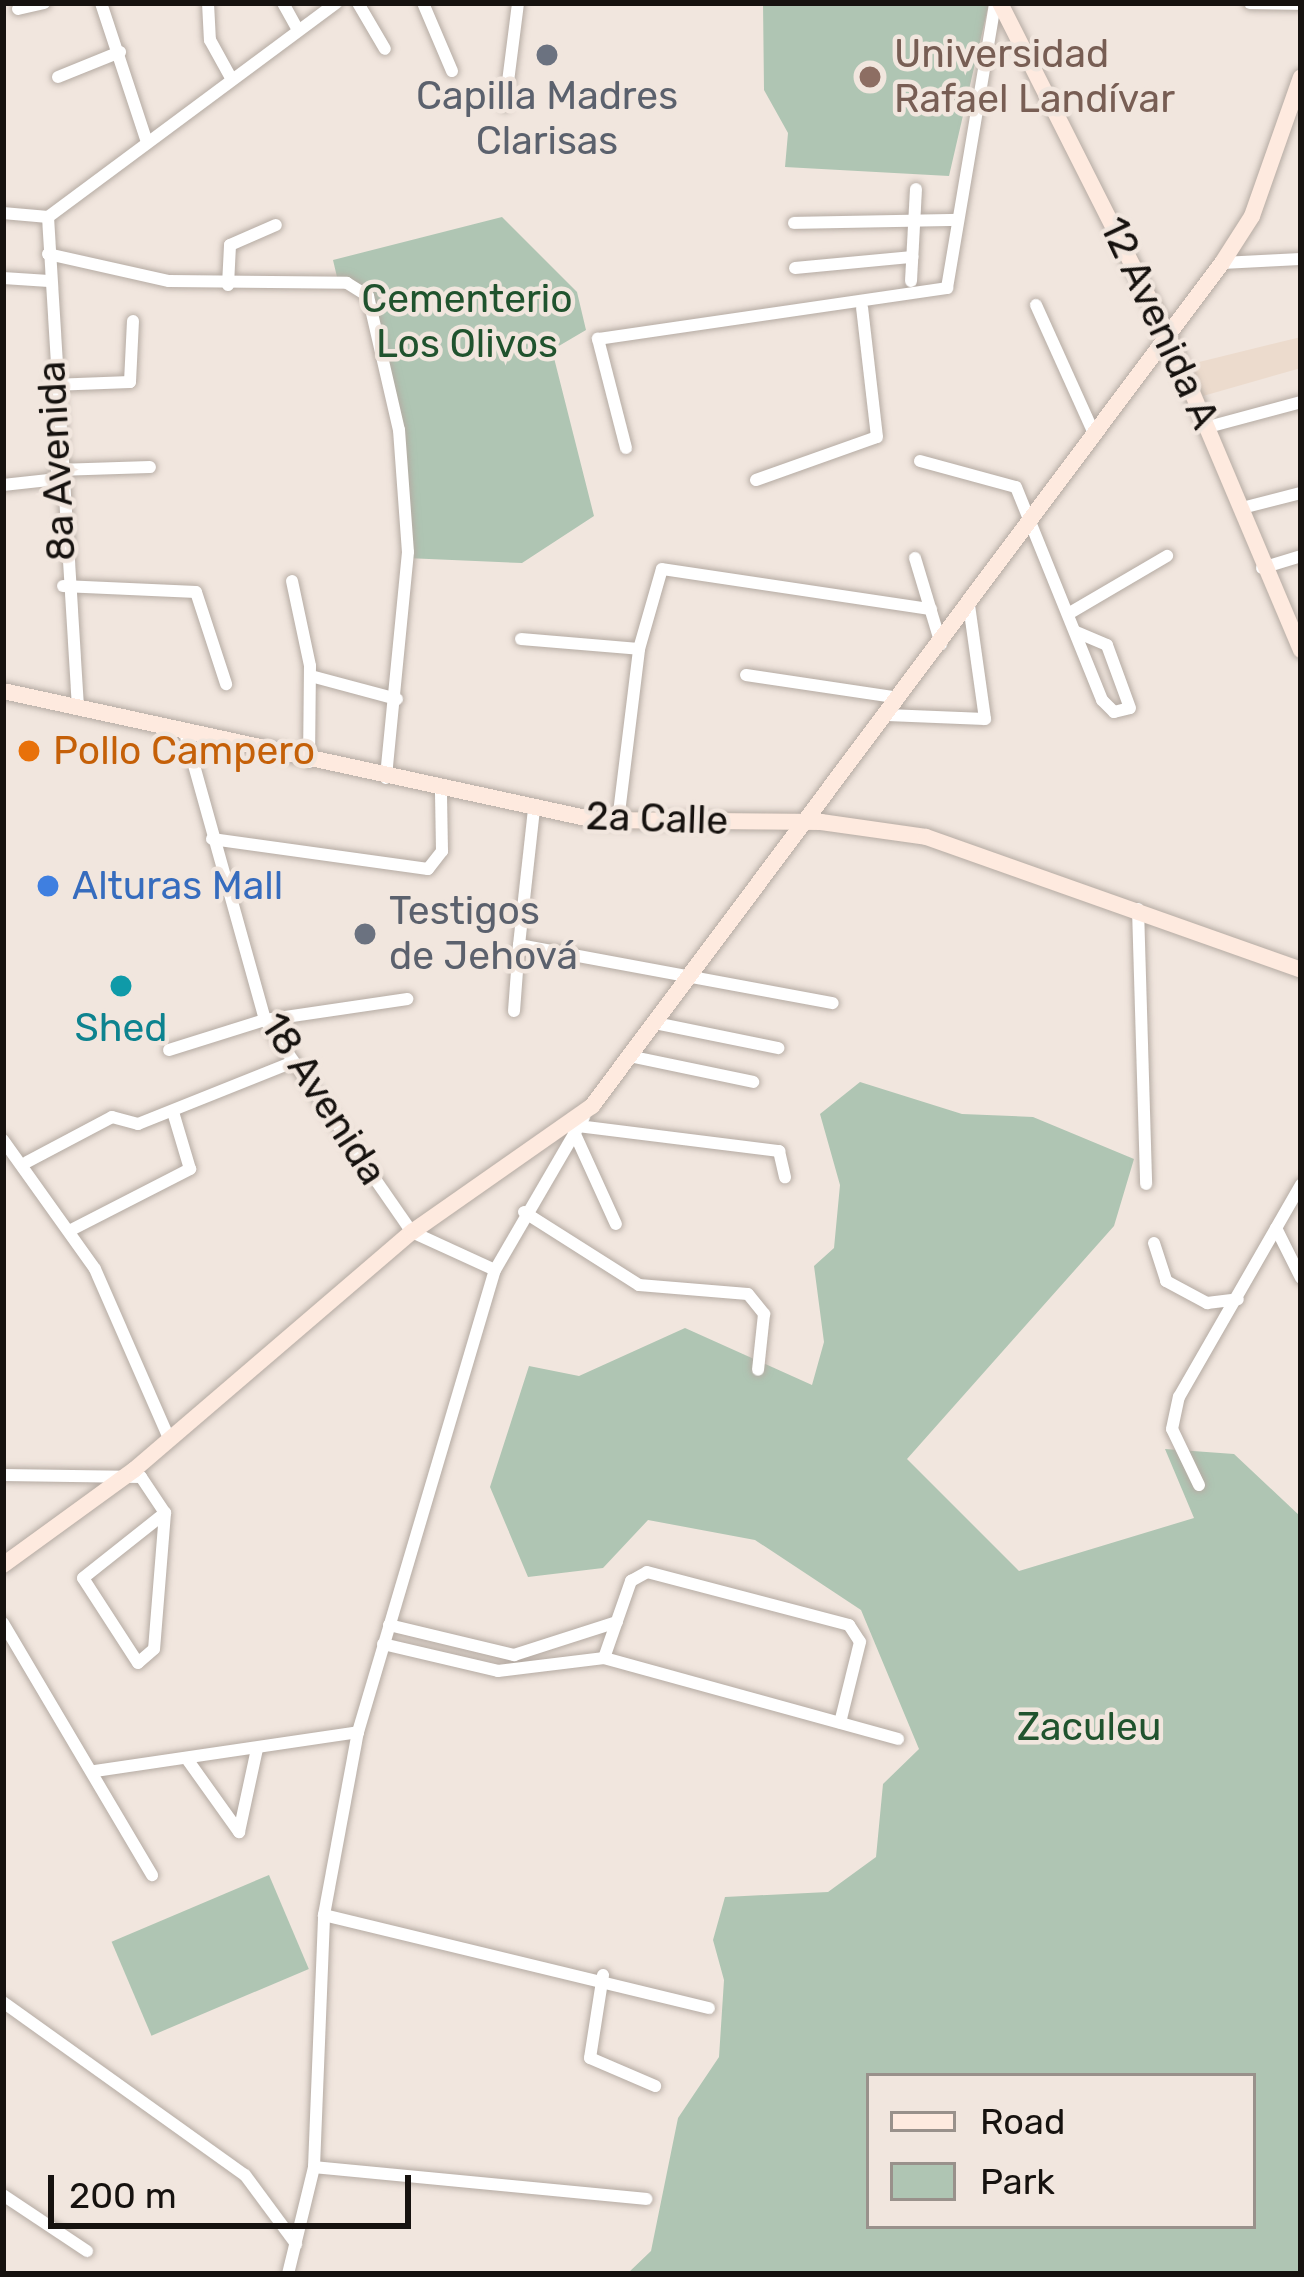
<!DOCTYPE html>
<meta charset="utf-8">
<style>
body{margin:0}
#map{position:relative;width:1304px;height:2277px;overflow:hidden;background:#f1e6de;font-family:Rubik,sans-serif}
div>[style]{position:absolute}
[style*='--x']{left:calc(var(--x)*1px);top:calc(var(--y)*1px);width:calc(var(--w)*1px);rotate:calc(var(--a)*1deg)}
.built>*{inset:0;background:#ecdbcd}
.green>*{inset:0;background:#afc5b3;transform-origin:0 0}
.roads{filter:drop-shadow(0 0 3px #b5aba3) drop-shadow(0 0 3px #b5aba3)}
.street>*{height:12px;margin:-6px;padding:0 6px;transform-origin:6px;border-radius:6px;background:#fff}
.secondary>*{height:16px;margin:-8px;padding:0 8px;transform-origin:8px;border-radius:8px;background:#feeadf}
.dots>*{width:33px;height:33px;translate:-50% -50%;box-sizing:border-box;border:6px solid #f1e6de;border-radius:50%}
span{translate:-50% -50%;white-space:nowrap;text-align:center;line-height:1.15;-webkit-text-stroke:9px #f1e6de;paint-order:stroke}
.education-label{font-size:39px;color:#785e54}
.left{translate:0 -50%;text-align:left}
.worship-label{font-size:39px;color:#5b616d}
.park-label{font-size:39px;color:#20532e}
.street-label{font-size:39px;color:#16120f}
.food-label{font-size:39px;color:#c56008}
.shop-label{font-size:39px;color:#366cbe}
.culture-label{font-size:39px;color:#0d838f}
.frame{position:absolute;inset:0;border:6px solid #16120f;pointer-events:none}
.legend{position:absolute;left:866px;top:2073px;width:390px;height:156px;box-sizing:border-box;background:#f1e6de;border:3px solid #99918b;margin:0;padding:15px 21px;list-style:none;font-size:36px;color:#16120f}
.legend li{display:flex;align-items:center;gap:24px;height:60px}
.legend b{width:60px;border:3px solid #99918b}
.scale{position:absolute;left:48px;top:2175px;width:363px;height:54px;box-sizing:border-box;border:6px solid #16120f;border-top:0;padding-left:15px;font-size:36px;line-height:42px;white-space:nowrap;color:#16120f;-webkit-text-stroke:9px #f1e6de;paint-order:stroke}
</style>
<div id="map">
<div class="built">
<i style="clip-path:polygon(1301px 337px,1301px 368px,1203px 396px,1191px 364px)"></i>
</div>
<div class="green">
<i style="clip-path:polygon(763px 3px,989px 3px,949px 176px,785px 167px,788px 133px,764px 90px)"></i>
<i style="clip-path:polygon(502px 217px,577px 292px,586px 330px,552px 350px,594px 516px,522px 563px,406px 558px,391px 384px,363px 286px,337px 277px,333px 260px)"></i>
<i style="clip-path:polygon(evenodd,860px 1082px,962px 1114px,1033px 1117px,1134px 1159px,1114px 1226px,907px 1459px,1019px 1571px,1194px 1518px,1165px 1449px,1234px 1454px,1301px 1517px,1301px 2274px,627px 2274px,651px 2251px,678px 2118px,719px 2057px,724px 1980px,713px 1940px,725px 1897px,828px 1892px,876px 1857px,883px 1784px,919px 1749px,861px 1610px,755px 1540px,648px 1520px,603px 1568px,528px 1577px,490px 1487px,529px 1366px,579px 1376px,685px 1328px,812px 1385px,824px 1342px,814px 1266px,834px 1248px,840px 1185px,820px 1114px,860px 1082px,869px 2076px,1253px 2076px,1253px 2226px,869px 2226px,869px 2076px)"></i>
<i style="left:269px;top:1875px;width:102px;height:171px;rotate:67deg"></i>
</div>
<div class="roads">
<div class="street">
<i style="--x:101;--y:3;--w:143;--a:71.7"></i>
<i style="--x:208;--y:3;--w:37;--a:87"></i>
<i style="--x:210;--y:40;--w:43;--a:61.1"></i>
<i style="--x:283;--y:3;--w:31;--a:61"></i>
<i style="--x:358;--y:3;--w:53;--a:59.6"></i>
<i style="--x:423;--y:3;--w:74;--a:66.9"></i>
<i style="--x:1250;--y:3;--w:51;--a:1.1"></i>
<i style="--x:18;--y:9;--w:27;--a:-13"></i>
<i style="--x:58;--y:77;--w:67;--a:-22"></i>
<i style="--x:505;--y:105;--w:103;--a:-82.7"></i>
<i style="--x:3;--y:213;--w:45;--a:5.1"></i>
<i style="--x:48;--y:217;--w:489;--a:86.5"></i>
<i style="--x:48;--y:217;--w:359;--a:-36.6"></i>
<i style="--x:794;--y:223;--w:163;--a:-1.1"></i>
<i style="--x:48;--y:254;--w:124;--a:12.6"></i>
<i style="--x:169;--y:281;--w:178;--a:0.6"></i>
<i style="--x:347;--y:283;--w:25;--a:32"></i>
<i style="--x:368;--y:296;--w:138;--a:77"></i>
<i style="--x:399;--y:430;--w:122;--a:85.8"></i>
<i style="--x:408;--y:552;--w:227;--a:95.6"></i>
<i style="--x:1222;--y:263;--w:79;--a:-2.9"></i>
<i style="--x:795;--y:268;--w:118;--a:-5.4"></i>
<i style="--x:3;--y:278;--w:46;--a:3.7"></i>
<i style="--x:911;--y:281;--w:92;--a:-86.9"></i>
<i style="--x:228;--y:285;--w:40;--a:-87.1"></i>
<i style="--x:230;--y:245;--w:50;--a:-23.5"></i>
<i style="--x:1036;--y:305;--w:136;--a:65.7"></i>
<i style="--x:52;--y:385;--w:78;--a:-2.2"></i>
<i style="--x:130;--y:382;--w:61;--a:-87.2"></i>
<i style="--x:1208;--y:427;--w:96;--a:-15"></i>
<i style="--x:626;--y:448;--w:113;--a:-104.4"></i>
<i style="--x:598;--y:339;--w:353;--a:-8.3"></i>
<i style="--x:947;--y:288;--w:289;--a:-80.4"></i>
<i style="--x:920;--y:461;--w:99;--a:15.2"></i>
<i style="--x:1016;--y:487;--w:230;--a:68"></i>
<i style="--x:1102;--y:700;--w:17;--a:45"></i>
<i style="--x:1114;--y:712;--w:16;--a:-14"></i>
<i style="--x:1130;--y:708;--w:67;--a:-110.1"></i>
<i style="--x:1107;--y:645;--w:34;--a:-157"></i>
<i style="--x:57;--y:470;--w:93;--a:-1.8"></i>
<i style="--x:756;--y:480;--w:128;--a:-19.6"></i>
<i style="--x:877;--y:437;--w:130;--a:-96.6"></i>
<i style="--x:3;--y:485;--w:55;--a:-6.2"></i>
<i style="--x:1242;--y:508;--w:61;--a:-14.3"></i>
<i style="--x:915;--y:558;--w:90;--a:73.2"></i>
<i style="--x:1262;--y:568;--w:41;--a:-17.1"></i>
<i style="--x:292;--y:581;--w:87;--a:78"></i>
<i style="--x:310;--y:666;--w:96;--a:90.6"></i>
<i style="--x:63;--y:586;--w:133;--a:2.6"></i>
<i style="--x:196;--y:592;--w:97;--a:71.9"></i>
<i style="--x:1068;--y:614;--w:115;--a:-30.4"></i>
<i style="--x:521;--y:639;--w:118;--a:4.8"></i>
<i style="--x:746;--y:675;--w:155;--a:8.5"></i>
<i style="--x:311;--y:676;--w:89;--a:15"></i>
<i style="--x:887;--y:715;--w:98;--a:2.3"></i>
<i style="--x:985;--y:719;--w:115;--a:-98"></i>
<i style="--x:185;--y:733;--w:298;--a:74.4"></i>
<i style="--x:265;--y:1020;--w:258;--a:55.3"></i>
<i style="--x:412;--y:1232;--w:91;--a:24.6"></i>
<i style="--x:534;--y:809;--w:137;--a:96.3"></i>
<i style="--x:519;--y:945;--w:319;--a:10.5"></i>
<i style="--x:618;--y:821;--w:173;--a:-83"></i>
<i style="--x:639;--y:649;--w:83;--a:-74"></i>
<i style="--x:662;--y:569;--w:272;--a:8.5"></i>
<i style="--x:212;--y:839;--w:218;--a:7.9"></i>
<i style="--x:428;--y:869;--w:23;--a:-52"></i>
<i style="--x:442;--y:851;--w:60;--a:-91"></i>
<i style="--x:1138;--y:909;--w:275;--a:88.3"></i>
<i style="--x:514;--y:1011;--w:66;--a:-85.7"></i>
<i style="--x:655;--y:1023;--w:126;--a:11.5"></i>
<i style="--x:169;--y:1050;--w:101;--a:-17.4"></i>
<i style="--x:265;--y:1020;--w:144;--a:-8.4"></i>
<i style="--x:629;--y:1056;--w:127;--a:11.8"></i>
<i style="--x:578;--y:1126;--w:203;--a:7.1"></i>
<i style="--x:779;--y:1151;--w:27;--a:77"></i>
<i style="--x:574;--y:1132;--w:101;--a:65.5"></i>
<i style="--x:3;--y:1140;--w:158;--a:54.5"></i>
<i style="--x:95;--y:1269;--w:184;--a:66.4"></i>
<i style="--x:27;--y:1162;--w:96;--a:-27.9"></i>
<i style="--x:112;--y:1117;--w:27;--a:15"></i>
<i style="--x:138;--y:1124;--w:167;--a:-21.8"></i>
<i style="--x:524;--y:1212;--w:136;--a:32.4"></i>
<i style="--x:639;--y:1285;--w:109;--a:4.7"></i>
<i style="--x:748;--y:1294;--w:26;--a:51"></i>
<i style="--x:764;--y:1314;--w:56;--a:96.1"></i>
<i style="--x:1276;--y:1228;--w:56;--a:63.4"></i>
<i style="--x:71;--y:1230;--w:134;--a:-27.1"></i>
<i style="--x:190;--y:1169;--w:59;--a:-106.6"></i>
<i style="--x:1154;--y:1243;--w:40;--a:72"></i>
<i style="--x:1166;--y:1281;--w:47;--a:28.2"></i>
<i style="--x:1207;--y:1303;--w:31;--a:-7"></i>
<i style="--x:3;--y:1475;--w:138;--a:0.8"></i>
<i style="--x:141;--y:1477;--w:43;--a:56.3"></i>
<i style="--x:165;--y:1513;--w:136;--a:94.6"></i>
<i style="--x:154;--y:1649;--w:21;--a:139"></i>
<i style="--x:138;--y:1663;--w:101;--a:-122.9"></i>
<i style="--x:83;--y:1578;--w:105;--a:-38.4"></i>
<i style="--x:1199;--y:1485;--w:62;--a:-115.7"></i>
<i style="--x:1172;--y:1429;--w:33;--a:-78"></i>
<i style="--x:1179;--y:1397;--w:245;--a:-60.1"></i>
<i style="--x:3;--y:1623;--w:293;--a:59.4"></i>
<i style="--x:389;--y:1625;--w:129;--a:13.5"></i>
<i style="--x:514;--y:1655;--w:108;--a:-17.8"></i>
<i style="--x:383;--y:1644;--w:118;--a:13.2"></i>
<i style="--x:498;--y:1671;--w:107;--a:-7"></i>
<i style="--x:604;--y:1658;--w:305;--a:15.4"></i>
<i style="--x:604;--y:1658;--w:82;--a:-70.7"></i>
<i style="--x:631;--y:1581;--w:18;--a:-29"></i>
<i style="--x:647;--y:1572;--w:209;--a:14.7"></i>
<i style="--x:849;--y:1625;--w:20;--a:57"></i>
<i style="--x:860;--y:1642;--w:83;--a:103.9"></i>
<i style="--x:187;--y:1759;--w:90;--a:54.5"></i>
<i style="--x:239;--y:1832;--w:85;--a:-77.8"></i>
<i style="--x:95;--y:1771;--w:266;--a:-8.4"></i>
<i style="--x:324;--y:1915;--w:396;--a:13.6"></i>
<i style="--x:603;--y:1975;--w:84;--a:98.9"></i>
<i style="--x:590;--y:2058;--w:71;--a:23.3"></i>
<i style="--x:3;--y:2002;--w:297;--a:35.6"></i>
<i style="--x:245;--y:2175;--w:86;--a:53.5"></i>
<i style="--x:314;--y:2167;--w:334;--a:5.5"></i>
<i style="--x:3;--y:2195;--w:101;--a:33.7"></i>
<i style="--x:288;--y:2274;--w:110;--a:-76.3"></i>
<i style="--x:314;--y:2167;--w:252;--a:-87.7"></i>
<i style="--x:324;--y:1915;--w:186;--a:-79.5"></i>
<i style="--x:358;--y:1732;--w:482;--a:-73.5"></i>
<i style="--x:495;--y:1270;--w:177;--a:-59.8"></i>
</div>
<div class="secondary">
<i style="--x:1000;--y:3;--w:370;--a:63.2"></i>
<i style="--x:1167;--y:333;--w:344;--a:67.1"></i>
<i style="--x:3;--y:691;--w:606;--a:12.29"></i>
<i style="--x:595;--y:820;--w:226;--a:0.5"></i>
<i style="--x:821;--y:822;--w:106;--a:8.1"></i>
<i style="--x:926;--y:837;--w:398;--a:19.5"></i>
<i style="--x:3;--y:1565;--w:163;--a:-36"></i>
<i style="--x:135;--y:1469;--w:365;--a:-40.6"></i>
<i style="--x:412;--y:1232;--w:220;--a:-35"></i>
<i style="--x:592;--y:1106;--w:1052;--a:-53.23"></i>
<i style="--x:1222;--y:263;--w:56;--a:-57.4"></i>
<i style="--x:1252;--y:216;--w:147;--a:-70.6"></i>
</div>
</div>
<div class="dots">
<i style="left:547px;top:55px;background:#6b7280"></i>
<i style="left:870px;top:77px;background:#8d6e63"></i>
<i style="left:29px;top:751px;background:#e8710a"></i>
<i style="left:48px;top:886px;background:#3f7fe0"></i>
<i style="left:365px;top:934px;background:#6b7280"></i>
<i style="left:121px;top:986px;background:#0f9aa8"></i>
</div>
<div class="education-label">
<span class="left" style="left:894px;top:77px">Universidad<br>Rafael Landívar</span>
</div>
<div class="worship-label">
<span style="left:547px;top:119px">Capilla Madres<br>Clarisas</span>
<span class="left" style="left:389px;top:934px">Testigos<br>de Jehová</span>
</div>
<div class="park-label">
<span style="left:467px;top:322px">Cementerio<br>Los Olivos</span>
<span style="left:1089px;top:1727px">Zaculeu</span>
</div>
<div class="street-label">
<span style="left:1159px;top:323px;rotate:65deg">12 Avenida A</span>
<span style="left:57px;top:461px;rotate:-93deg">8a Avenida</span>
<span style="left:657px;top:819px;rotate:2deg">2a Calle</span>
<span style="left:323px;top:1099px;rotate:57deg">18 Avenida</span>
</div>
<div class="food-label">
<span class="left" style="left:53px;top:751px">Pollo Campero</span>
</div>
<div class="shop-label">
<span class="left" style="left:72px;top:886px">Alturas Mall</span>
</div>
<div class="culture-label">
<span style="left:121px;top:1028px">Shed</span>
</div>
<div class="frame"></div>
<ul class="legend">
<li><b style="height:15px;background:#feeadf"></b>Road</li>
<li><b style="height:33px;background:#afc5b3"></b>Park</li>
</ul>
<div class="scale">200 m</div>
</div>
